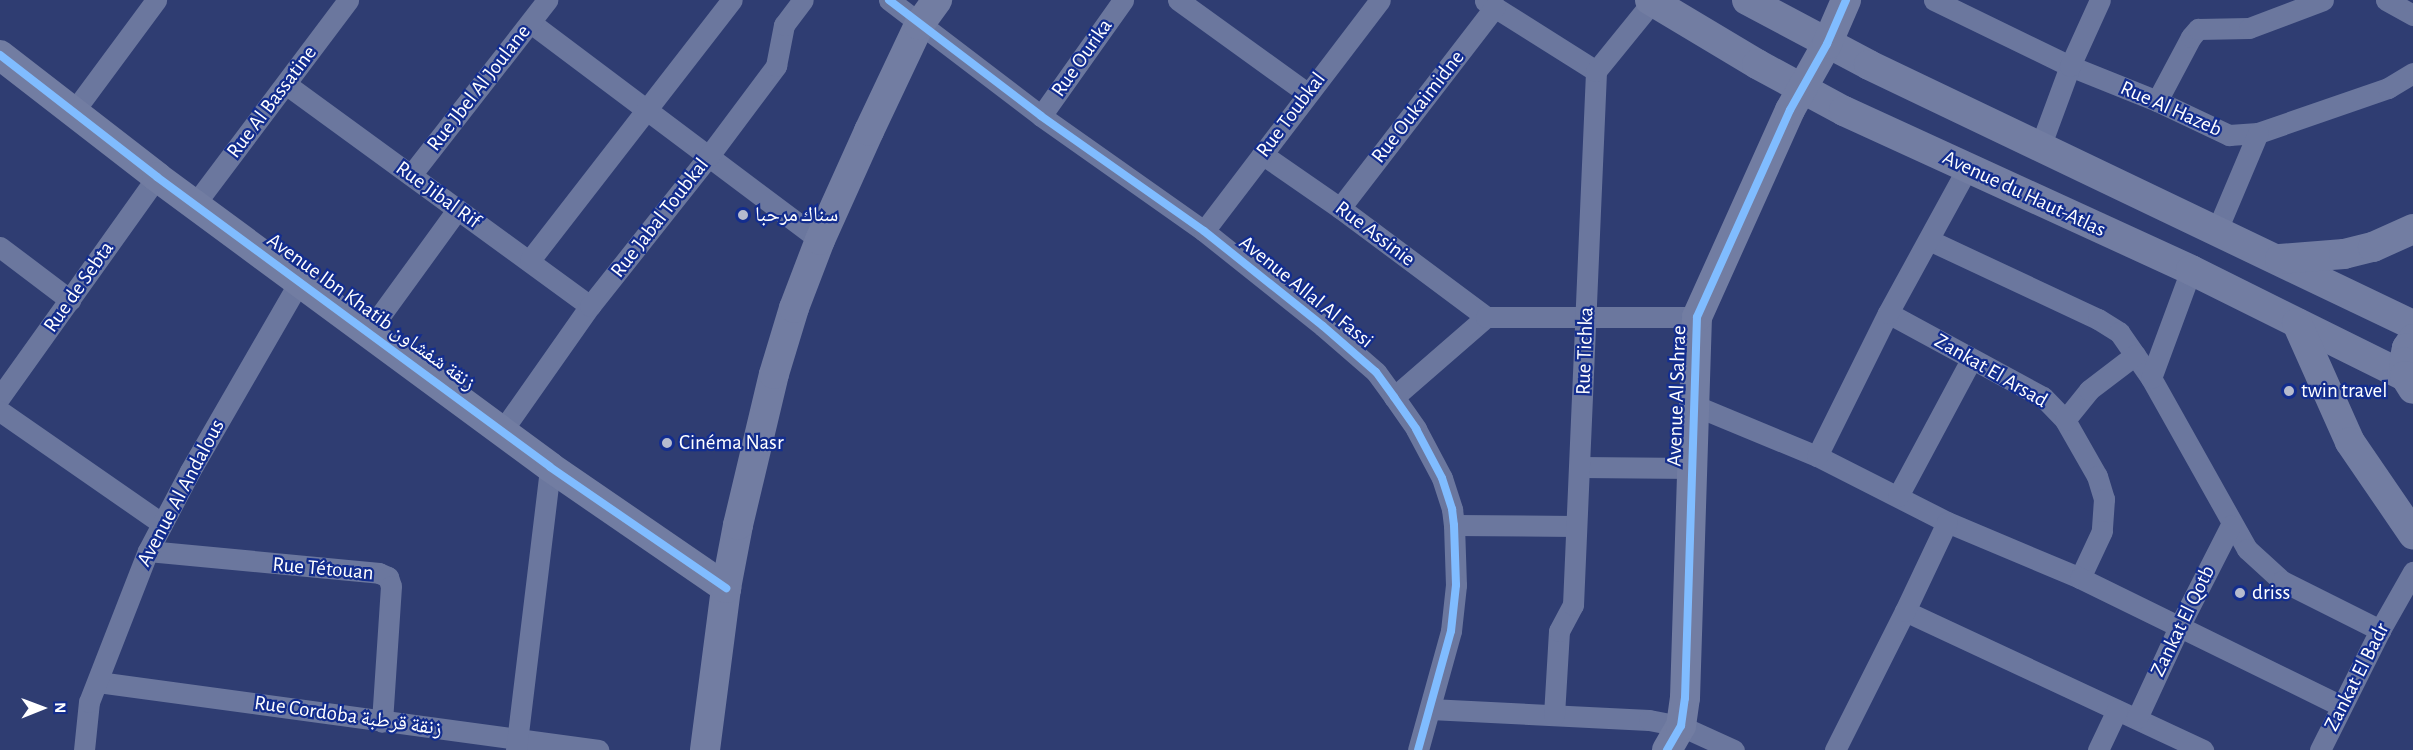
<!DOCTYPE html>
<meta charset="utf-8">
<style>
body{margin:0}
#map{position:relative;width:2413px;height:750px;overflow:hidden;background:#2f3d72;font-family:"Alegreya Sans","Noto Naskh Arabic",sans-serif}
div>[style]{position:absolute}
[style*='--x']{left:calc(var(--x)*1px);top:calc(var(--y)*1px);width:calc(var(--w)*1px);rotate:calc(var(--a)*1deg)}
.street>*{height:21px;margin:-10.5px;padding:0 10.5px;transform-origin:10.5px;border-radius:10.5px;background:#6b779e}
.secondary>*{height:30px;margin:-15px;padding:0 15px;transform-origin:15px;border-radius:15px;background:#727da2}
.cycleway>*{height:8px;margin:-4px;padding:0 4px;transform-origin:4px;border-radius:4px;background:#80bcff}
.dots>*{width:16px;height:16px;translate:-50% -50%;box-sizing:border-box;border:3px solid #132d8e;border-radius:50%}
span{translate:-50% -50%;white-space:nowrap;text-align:center;line-height:1.15;-webkit-text-stroke:4.5px #132d8e;paint-order:stroke}
.street-label{font-size:21px;color:#fff}
.poi-label{font-size:21px;color:#fff}
.left{translate:0 -50%;text-align:left}
.north{position:absolute;left:12px;top:678px;width:60px;height:60px;-webkit-text-stroke:4px #132d8e;paint-order:stroke;rotate:89deg;font-size:16px;font-weight:700;line-height:24px;text-align:center;color:#fff}
.north::after{content:'';display:block;margin:auto;width:21px;height:27px;background:#fff;clip-path:polygon(50% 0,100% 100%,50% 72%,0 100%)}
</style>
<div id="map">
<div class="street">
<i style="--x:889;--y:0;--w:191;--a:37.3"></i>
<i style="--x:1041;--y:116;--w:199;--a:35.2"></i>
<i style="--x:1204;--y:231;--w:152;--a:38.6"></i>
<i style="--x:1323;--y:326;--w:70;--a:41"></i>
<i style="--x:1376;--y:372;--w:31;--a:54"></i>
<i style="--x:1394;--y:397;--w:39;--a:55"></i>
<i style="--x:1416;--y:429;--w:55;--a:62"></i>
<i style="--x:1442;--y:478;--w:33;--a:72"></i>
<i style="--x:1452;--y:509;--w:16;--a:83"></i>
<i style="--x:1454;--y:525;--w:60;--a:88.1"></i>
<i style="--x:1456;--y:585;--w:46;--a:96.2"></i>
<i style="--x:1451;--y:631;--w:123;--a:105.5"></i>
<i style="--x:1178;--y:0;--w:159;--a:35.8"></i>
<i style="--x:1934;--y:0;--w:151;--a:25.9"></i>
<i style="--x:2070;--y:66;--w:94;--a:21.9"></i>
<i style="--x:2157;--y:101;--w:80;--a:25.3"></i>
<i style="--x:2229;--y:135;--w:29;--a:-4"></i>
<i style="--x:2258;--y:133;--w:138;--a:-19.1"></i>
<i style="--x:2388;--y:88;--w:29;--a:-31"></i>
<i style="--x:2386;--y:0;--w:31;--a:29"></i>
<i style="--x:1485;--y:1;--w:131;--a:32.2"></i>
<i style="--x:531;--y:23;--w:361;--a:36.9"></i>
<i style="--x:287;--y:85;--w:375;--a:36.1"></i>
<i style="--x:2157;--y:101;--w:72;--a:-62"></i>
<i style="--x:2191;--y:37;--w:11;--a:-49"></i>
<i style="--x:2198;--y:29;--w:51;--a:-1.1"></i>
<i style="--x:2249;--y:28;--w:79;--a:-20.7"></i>
<i style="--x:74;--y:111;--w:138;--a:-53.5"></i>
<i style="--x:1041;--y:116;--w:142;--a:-54.7"></i>
<i style="--x:2040;--y:147;--w:86;--a:-69.7"></i>
<i style="--x:2070;--y:66;--w:72;--a:-65.6"></i>
<i style="--x:1262;--y:154;--w:95;--a:34.7"></i>
<i style="--x:1340;--y:208;--w:182;--a:36.7"></i>
<i style="--x:411;--y:175;--w:222;--a:-52.1"></i>
<i style="--x:195;--y:204;--w:255;--a:-53.1"></i>
<i style="--x:1340;--y:208;--w:254;--a:-52.4"></i>
<i style="--x:2217;--y:230;--w:105;--a:-67.1"></i>
<i style="--x:1204;--y:231;--w:290;--a:-52.7"></i>
<i style="--x:1929;--y:240;--w:187;--a:25.1"></i>
<i style="--x:2098;--y:319;--w:25;--a:32"></i>
<i style="--x:2119;--y:332;--w:56;--a:55.2"></i>
<i style="--x:2151;--y:378;--w:196;--a:60.7"></i>
<i style="--x:2247;--y:549;--w:47;--a:42.4"></i>
<i style="--x:2282;--y:581;--w:110;--a:26.6"></i>
<i style="--x:0;--y:247;--w:88;--a:37.1"></i>
<i style="--x:530;--y:260;--w:329;--a:-52.2"></i>
<i style="--x:1888;--y:313;--w:176;--a:28.5"></i>
<i style="--x:2043;--y:397;--w:32;--a:46"></i>
<i style="--x:2065;--y:420;--w:64;--a:60.3"></i>
<i style="--x:2097;--y:476;--w:24;--a:73"></i>
<i style="--x:2104;--y:499;--w:32;--a:94"></i>
<i style="--x:2102;--y:531;--w:52;--a:115.1"></i>
<i style="--x:369;--y:331;--w:150;--a:-54"></i>
<i style="--x:2151;--y:378;--w:115;--a:-69.7"></i>
<i style="--x:0;--y:397;--w:270;--a:-54.5"></i>
<i style="--x:1394;--y:397;--w:122;--a:-41"></i>
<i style="--x:1486;--y:317;--w:211;--a:0"></i>
<i style="--x:1696;--y:406;--w:131;--a:22.5"></i>
<i style="--x:1817;--y:456;--w:146;--a:26.9"></i>
<i style="--x:1947;--y:522;--w:144;--a:22.8"></i>
<i style="--x:2080;--y:578;--w:291;--a:26.1"></i>
<i style="--x:0;--y:411;--w:196;--a:34.8"></i>
<i style="--x:2065;--y:420;--w:38;--a:-51"></i>
<i style="--x:2089;--y:390;--w:58;--a:-37.3"></i>
<i style="--x:502;--y:431;--w:153;--a:-54.9"></i>
<i style="--x:590;--y:306;--w:190;--a:-51.6"></i>
<i style="--x:708;--y:157;--w:114;--a:-53.2"></i>
<i style="--x:776;--y:66;--w:42;--a:-79"></i>
<i style="--x:784;--y:25;--w:31;--a:-53"></i>
<i style="--x:1817;--y:456;--w:160;--a:-63.6"></i>
<i style="--x:1888;--y:313;--w:164;--a:-61.3"></i>
<i style="--x:1580;--y:467;--w:113;--a:0.5"></i>
<i style="--x:1898;--y:496;--w:154;--a:-61.8"></i>
<i style="--x:1454;--y:525;--w:122;--a:0.5"></i>
<i style="--x:148;--y:551;--w:232;--a:5.4"></i>
<i style="--x:379;--y:573;--w:10;--a:24"></i>
<i style="--x:388;--y:577;--w:9;--a:72"></i>
<i style="--x:391;--y:586;--w:136;--a:93.8"></i>
<i style="--x:1905;--y:611;--w:329;--a:25"></i>
<i style="--x:98;--y:682;--w:505;--a:7.74"></i>
<i style="--x:1430;--y:709;--w:219;--a:2.9"></i>
<i style="--x:1649;--y:720;--w:33;--a:11"></i>
<i style="--x:1681;--y:726;--w:58;--a:24.4"></i>
<i style="--x:1554;--y:715;--w:84;--a:-86.6"></i>
<i style="--x:1559;--y:631;--w:30;--a:-62"></i>
<i style="--x:1573;--y:605;--w:534;--a:-87.53"></i>
<i style="--x:1596;--y:71;--w:89;--a:-50.9"></i>
<i style="--x:2137;--y:718;--w:100;--a:-65.2"></i>
<i style="--x:2179;--y:627;--w:114;--a:-63"></i>
<i style="--x:84;--y:750;--w:48;--a:-84.1"></i>
<i style="--x:89;--y:702;--w:162;--a:-68.7"></i>
<i style="--x:148;--y:551;--w:90;--a:-62.3"></i>
<i style="--x:190;--y:471;--w:218;--a:-60"></i>
<i style="--x:516;--y:750;--w:285;--a:-83.1"></i>
<i style="--x:1835;--y:750;--w:156;--a:-63.3"></i>
<i style="--x:1905;--y:611;--w:98;--a:-64.7"></i>
<i style="--x:2098;--y:750;--w:44;--a:-64.6"></i>
<i style="--x:2320;--y:750;--w:134;--a:-63.4"></i>
<i style="--x:2380;--y:630;--w:67;--a:-60.4"></i>
</div>
<div class="secondary">
<i style="--x:1650;--y:0;--w:125;--a:30.9"></i>
<i style="--x:1757;--y:64;--w:99;--a:28.4"></i>
<i style="--x:1844;--y:111;--w:382;--a:24.6"></i>
<i style="--x:2191;--y:270;--w:239;--a:26.4"></i>
<i style="--x:1747;--y:0;--w:138;--a:28"></i>
<i style="--x:1869;--y:65;--w:603;--a:25.55"></i>
<i style="--x:0;--y:55;--w:199;--a:37.8"></i>
<i style="--x:157;--y:177;--w:488;--a:36.4"></i>
<i style="--x:550;--y:467;--w:214;--a:34.5"></i>
<i style="--x:2280;--y:259;--w:64;--a:-4.5"></i>
<i style="--x:2344;--y:254;--w:30;--a:-14"></i>
<i style="--x:2373;--y:247;--w:44;--a:-24.2"></i>
<i style="--x:2297;--y:323;--w:130;--a:66"></i>
<i style="--x:2350;--y:442;--w:112;--a:55.6"></i>
<i style="--x:2413;--y:339;--w:11;--a:124"></i>
<i style="--x:2407;--y:348;--w:14;--a:102"></i>
<i style="--x:2404;--y:362;--w:14;--a:86"></i>
<i style="--x:2405;--y:376;--w:15;--a:58"></i>
<i style="--x:705;--y:750;--w:163;--a:-82.6"></i>
<i style="--x:726;--y:588;--w:64;--a:-79.2"></i>
<i style="--x:738;--y:525;--w:155;--a:-76.6"></i>
<i style="--x:774;--y:374;--w:69;--a:-73.1"></i>
<i style="--x:794;--y:308;--w:73;--a:-69.1"></i>
<i style="--x:820;--y:240;--w:120;--a:-65.8"></i>
<i style="--x:869;--y:131;--w:117;--a:-64.7"></i>
<i style="--x:919;--y:25;--w:31;--a:-54"></i>
<i style="--x:1667;--y:750;--w:28;--a:-60"></i>
<i style="--x:1681;--y:726;--w:28;--a:-82"></i>
<i style="--x:1685;--y:698;--w:381;--a:-88.2"></i>
<i style="--x:1697;--y:317;--w:227;--a:-65.8"></i>
<i style="--x:1790;--y:110;--w:76;--a:-60.7"></i>
<i style="--x:1827;--y:44;--w:48;--a:-66.6"></i>
</div>
<div class="cycleway">
<i style="--x:889;--y:0;--w:191;--a:37.3"></i>
<i style="--x:1041;--y:116;--w:199;--a:35.2"></i>
<i style="--x:1204;--y:231;--w:152;--a:38.6"></i>
<i style="--x:1323;--y:326;--w:70;--a:41"></i>
<i style="--x:1376;--y:372;--w:31;--a:54"></i>
<i style="--x:1394;--y:397;--w:39;--a:55"></i>
<i style="--x:1416;--y:429;--w:55;--a:62"></i>
<i style="--x:1442;--y:478;--w:33;--a:72"></i>
<i style="--x:1452;--y:509;--w:16;--a:83"></i>
<i style="--x:1454;--y:525;--w:60;--a:88.1"></i>
<i style="--x:1456;--y:585;--w:46;--a:96.2"></i>
<i style="--x:1451;--y:631;--w:123;--a:105.5"></i>
<i style="--x:0;--y:55;--w:199;--a:37.8"></i>
<i style="--x:157;--y:177;--w:488;--a:36.4"></i>
<i style="--x:550;--y:467;--w:214;--a:34.5"></i>
<i style="--x:1667;--y:750;--w:28;--a:-60"></i>
<i style="--x:1681;--y:726;--w:28;--a:-82"></i>
<i style="--x:1685;--y:698;--w:381;--a:-88.2"></i>
<i style="--x:1697;--y:317;--w:227;--a:-65.8"></i>
<i style="--x:1790;--y:110;--w:76;--a:-60.7"></i>
<i style="--x:1827;--y:44;--w:48;--a:-66.6"></i>
</div>
<div class="dots">
<i style="left:743px;top:215px;background:#b6bbce"></i>
<i style="left:2289px;top:391px;background:#b6bbce"></i>
<i style="left:667px;top:443px;background:#b6bbce"></i>
<i style="left:2240px;top:593px;background:#b6bbce"></i>
</div>
<div class="street-label">
<span style="left:1082px;top:58px;rotate:-55deg">Rue Ourika</span>
<span style="left:479px;top:88px;rotate:-52deg">Rue Jbel Al Joulane</span>
<span style="left:272px;top:102px;rotate:-53deg">Rue Al Bassatine</span>
<span style="left:1418px;top:107px;rotate:-52deg">Rue Oukaimidne</span>
<span style="left:2171px;top:109px;rotate:24deg">Rue Al Hazeb</span>
<span style="left:1291px;top:115px;rotate:-53deg">Rue Toubkal</span>
<span style="left:2024px;top:194px;rotate:25deg">Avenue du Haut-Atlas</span>
<span style="left:438px;top:195px;rotate:36deg">Rue Jibal Rif</span>
<span style="left:660px;top:218px;rotate:-52deg">Rue Jabal Toubkal</span>
<span style="left:1375px;top:234px;rotate:37deg">Rue Assinie</span>
<span style="left:79px;top:287px;rotate:-55deg">Rue de Sebta</span>
<span style="left:1306px;top:292px;rotate:39deg">Avenue Allal Al Fassi</span>
<span style="left:371px;top:312px;rotate:36deg">Avenue Ibn Khatib زنقة شفشاون</span>
<span style="left:1585px;top:351px;rotate:-88deg">Rue Tichka</span>
<span style="left:1991px;top:371px;rotate:30deg">Zankat El Arsad</span>
<span style="left:1677px;top:396px;rotate:-88deg">Avenue Al Sahrae</span>
<span style="left:181px;top:493px;rotate:-62deg">Avenue Al Andalous</span>
<span style="left:323px;top:569px;rotate:5deg">Rue Tétouan</span>
<span style="left:2183px;top:621px;rotate:-64deg">Zankat El Qotb</span>
<span style="left:2357px;top:677px;rotate:-63deg">Zankat El Badr</span>
<span style="left:348px;top:716px;rotate:8deg">Rue Cordoba زنقة قرطبة</span>
</div>
<div class="poi-label">
<span class="left" style="left:755px;top:215px">سناك مرحبا</span>
<span class="left" style="left:2301px;top:391px">twin travel</span>
<span class="left" style="left:679px;top:443px">Cinéma Nasr</span>
<span class="left" style="left:2252px;top:593px">driss</span>
</div>
<div class="north">N</div>
</div>
